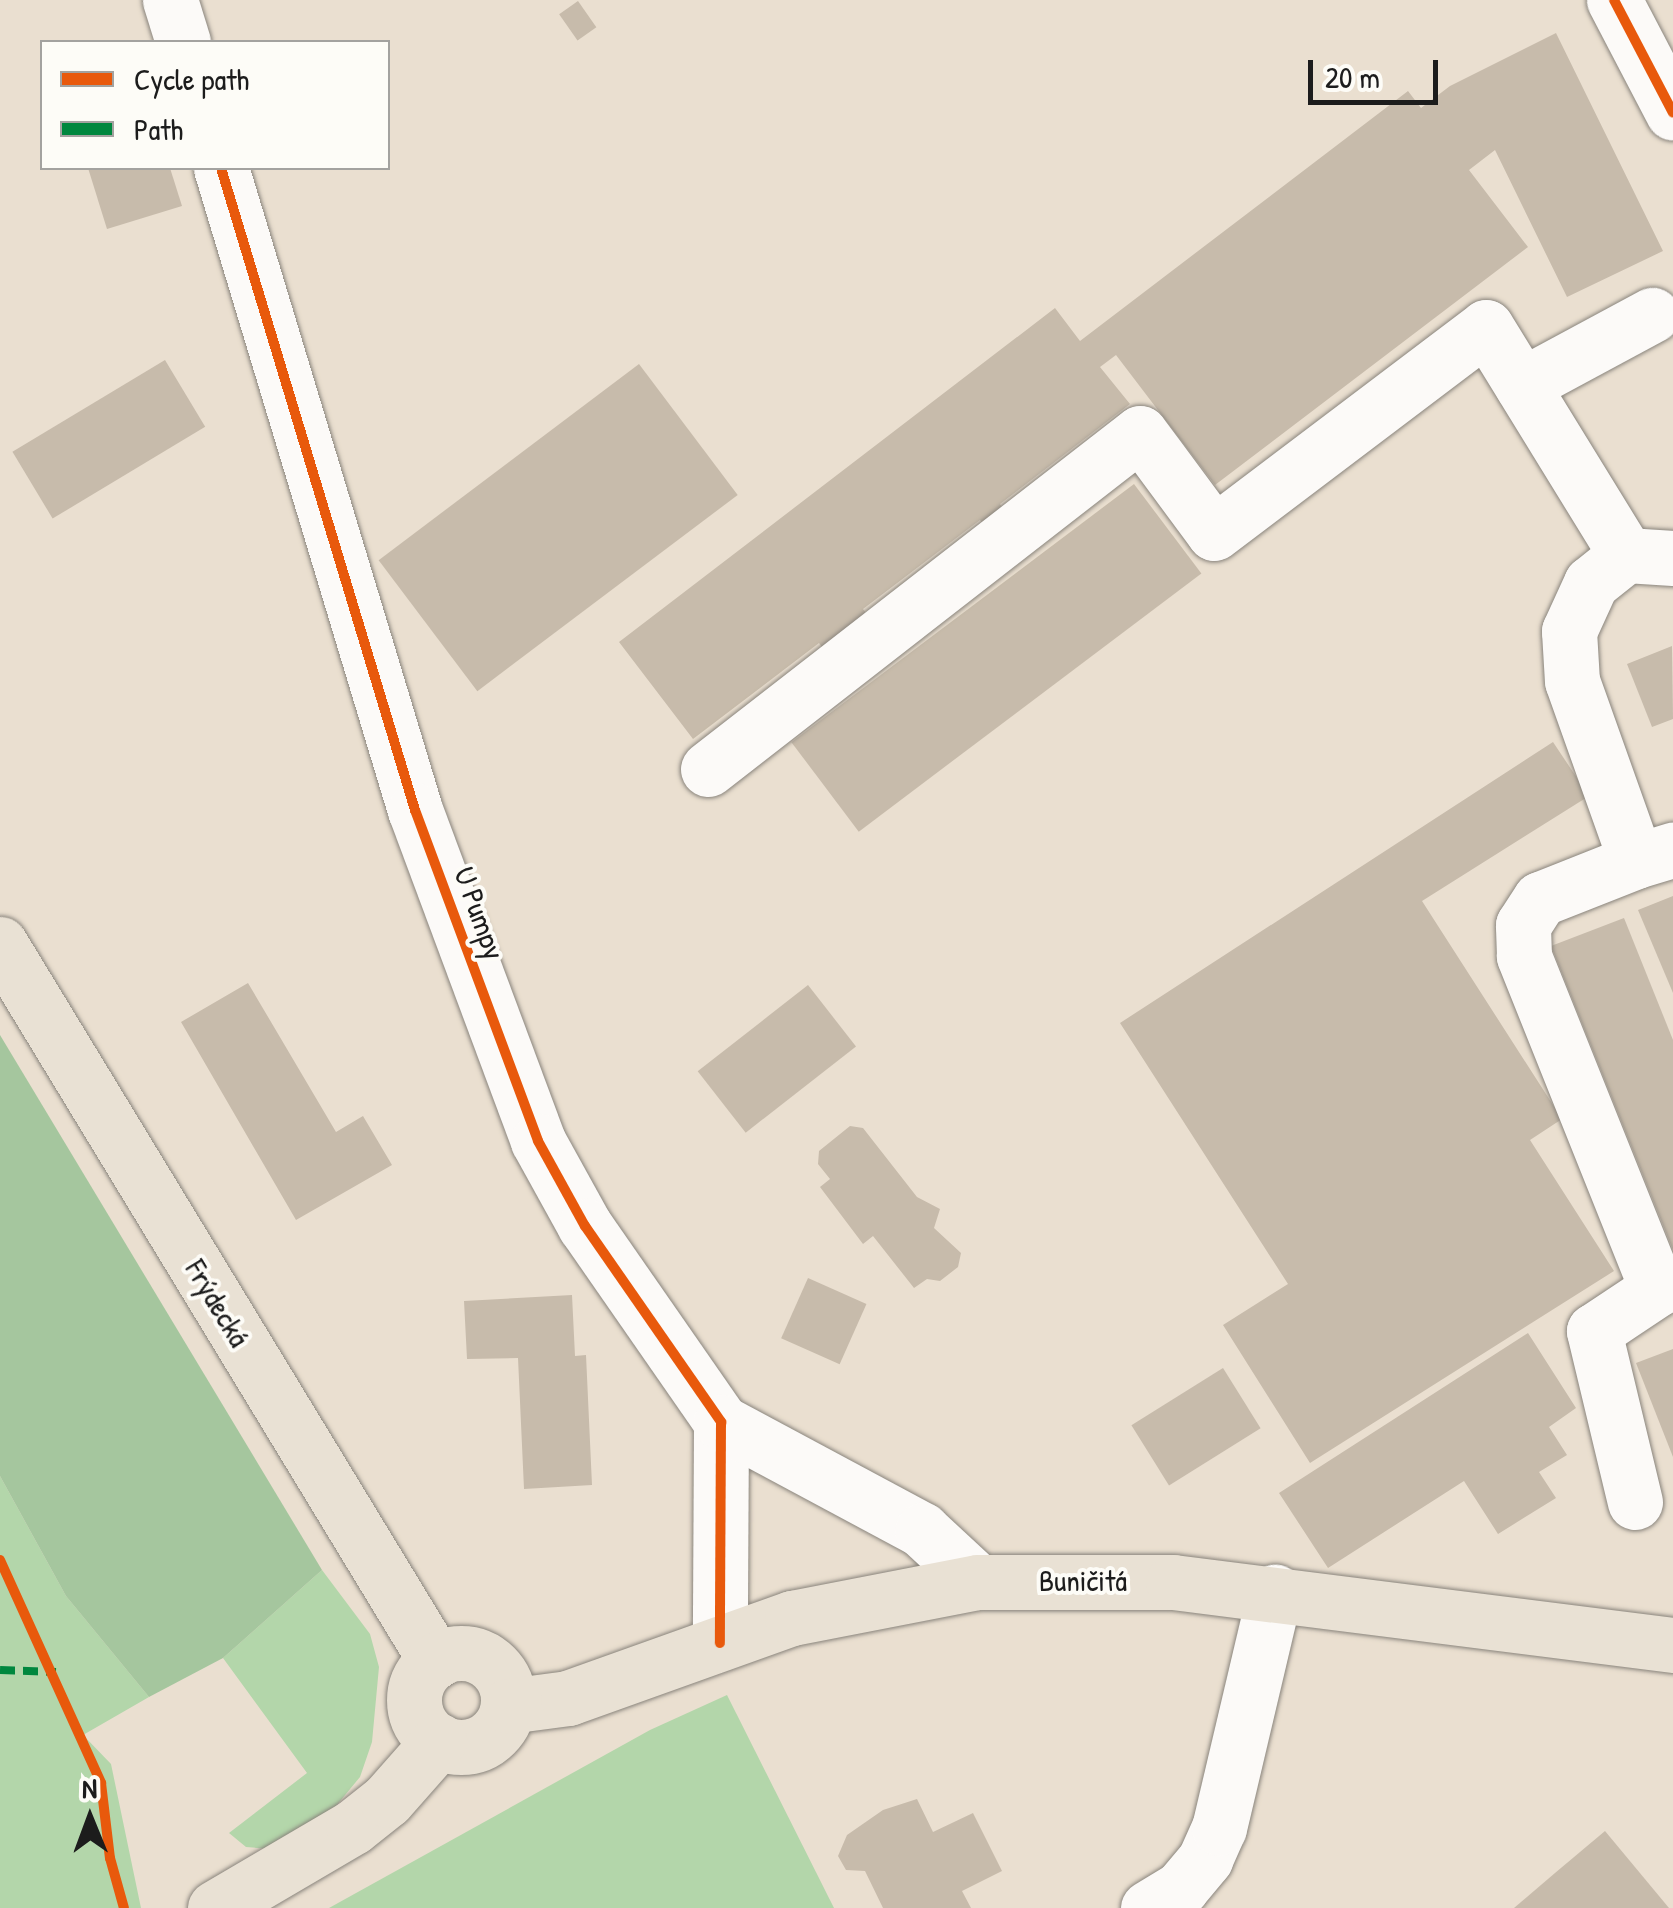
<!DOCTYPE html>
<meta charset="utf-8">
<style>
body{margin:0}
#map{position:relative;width:1673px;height:1908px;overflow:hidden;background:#eadfd0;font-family:"Patrick Hand",sans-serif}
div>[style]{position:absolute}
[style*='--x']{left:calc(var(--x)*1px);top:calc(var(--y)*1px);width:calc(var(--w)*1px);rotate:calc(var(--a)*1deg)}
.green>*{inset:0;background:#b3d6aa}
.forest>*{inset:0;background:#a5c69e}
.building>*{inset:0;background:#c7bbab;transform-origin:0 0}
.roads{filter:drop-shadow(0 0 2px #89847c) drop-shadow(0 0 2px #89847c)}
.minor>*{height:55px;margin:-27.5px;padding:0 27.5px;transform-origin:27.5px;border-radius:27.5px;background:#fcfaf8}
.major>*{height:55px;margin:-27.5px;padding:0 27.5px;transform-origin:27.5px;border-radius:27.5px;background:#e9e1d4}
.major>.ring{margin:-27.5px;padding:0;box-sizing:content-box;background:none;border:55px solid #e9e1d4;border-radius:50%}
.quiet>*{height:8px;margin-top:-4px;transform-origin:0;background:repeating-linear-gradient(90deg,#00873e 0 15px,transparent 0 23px)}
.cycleway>*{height:10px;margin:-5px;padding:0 5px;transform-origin:5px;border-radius:5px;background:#e8590c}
span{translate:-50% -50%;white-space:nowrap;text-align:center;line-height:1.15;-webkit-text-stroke:8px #fdfcf7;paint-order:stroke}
.street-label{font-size:30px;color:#1c1c1c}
.legend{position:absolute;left:40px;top:40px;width:350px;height:130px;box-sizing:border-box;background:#fdfcf7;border:2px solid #a3a29f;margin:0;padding:12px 18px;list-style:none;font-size:30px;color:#1c1c1c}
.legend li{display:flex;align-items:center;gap:20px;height:50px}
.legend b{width:50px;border:2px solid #a3a29f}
.north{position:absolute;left:40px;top:1768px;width:100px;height:100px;-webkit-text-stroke:8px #fdfcf7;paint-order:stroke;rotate:359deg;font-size:28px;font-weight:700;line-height:40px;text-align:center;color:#1c1c1c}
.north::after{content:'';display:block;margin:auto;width:35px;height:45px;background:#1c1c1c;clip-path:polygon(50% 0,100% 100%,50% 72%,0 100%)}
.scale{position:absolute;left:1308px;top:60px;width:130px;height:45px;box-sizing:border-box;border:5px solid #1c1c1c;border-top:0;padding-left:12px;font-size:30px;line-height:35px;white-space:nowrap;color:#1c1c1c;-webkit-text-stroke:8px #fdfcf7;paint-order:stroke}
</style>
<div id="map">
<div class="green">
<i style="clip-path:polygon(0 1476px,66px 1596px,149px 1697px,83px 1735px,111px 1764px,141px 1908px,0 1908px)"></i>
<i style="clip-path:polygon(322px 1570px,370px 1634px,379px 1667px,372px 1742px,360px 1777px,331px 1812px,270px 1849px,246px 1847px,229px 1833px,307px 1773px,223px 1658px)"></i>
<i style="clip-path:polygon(727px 1695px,834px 1908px,329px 1908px,650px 1730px)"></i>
</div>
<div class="forest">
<i style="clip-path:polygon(0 1035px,322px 1570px,223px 1658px,149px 1697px,66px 1596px,0 1476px)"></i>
</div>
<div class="building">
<i style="left:578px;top:1px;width:32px;height:23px;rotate:55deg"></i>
<i style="clip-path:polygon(1556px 33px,1663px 251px,1567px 297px,1495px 150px,1469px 170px,1528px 247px,1215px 485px,1116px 355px,1100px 367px,1130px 404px,1000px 504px,1011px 520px,992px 535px,980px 520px,863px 609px,875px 624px,830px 658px,819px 643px,693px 739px,619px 642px,1055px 308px,1080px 341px,1408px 91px,1421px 108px,1450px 86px)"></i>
<i style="clip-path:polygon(88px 168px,170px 168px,182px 206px,107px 229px)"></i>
<i style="left:165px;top:360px;width:78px;height:178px;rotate:59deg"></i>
<i style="left:639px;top:364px;width:164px;height:326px;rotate:53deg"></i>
<i style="left:1134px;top:484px;width:112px;height:429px;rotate:53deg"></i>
<i style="clip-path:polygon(1672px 646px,1673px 719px,1652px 727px,1627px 664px)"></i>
<i style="clip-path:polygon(1553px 742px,1589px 796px,1422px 901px,1562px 1119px,1530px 1140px,1614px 1271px,1310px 1463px,1223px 1325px,1288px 1284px,1120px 1023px)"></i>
<i style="clip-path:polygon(1673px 896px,1673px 993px,1638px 910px)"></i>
<i style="clip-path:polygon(1624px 918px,1673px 1040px,1673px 1250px,1551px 946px)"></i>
<i style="clip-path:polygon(248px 983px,336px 1132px,363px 1116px,392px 1165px,296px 1220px,181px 1022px)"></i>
<i style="left:808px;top:985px;width:78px;height:140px;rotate:52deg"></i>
<i style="clip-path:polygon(850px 1126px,863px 1128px,917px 1197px,940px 1209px,934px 1228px,961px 1253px,958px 1267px,940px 1281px,927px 1279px,914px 1288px,873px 1236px,863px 1244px,820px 1187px,830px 1179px,818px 1164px,819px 1151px)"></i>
<i style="left:808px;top:1278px;width:64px;height:66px;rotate:24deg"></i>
<i style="clip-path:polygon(572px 1295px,575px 1356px,586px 1355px,592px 1485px,524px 1489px,518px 1358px,467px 1359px,464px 1301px)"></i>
<i style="clip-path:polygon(1528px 1333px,1576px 1408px,1549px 1427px,1567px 1455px,1539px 1472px,1556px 1498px,1498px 1534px,1464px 1481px,1328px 1568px,1279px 1493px)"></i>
<i style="clip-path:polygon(1673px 1349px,1673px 1457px,1636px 1363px)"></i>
<i style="left:1223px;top:1368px;width:71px;height:108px;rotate:58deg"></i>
<i style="clip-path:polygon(917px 1799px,933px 1832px,973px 1813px,1002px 1871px,962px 1891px,971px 1908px,883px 1908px,865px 1871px,846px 1870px,838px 1856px,847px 1835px,883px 1810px)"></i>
<i style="clip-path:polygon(1605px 1831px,1669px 1908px,1514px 1908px,1555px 1873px)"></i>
</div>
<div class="roads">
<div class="minor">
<i style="--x:170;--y:0;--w:44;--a:72.8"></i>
<i style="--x:1614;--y:0;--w:127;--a:62.4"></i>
<i style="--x:221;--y:168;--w:671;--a:73.19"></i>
<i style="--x:415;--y:810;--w:353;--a:69.6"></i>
<i style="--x:538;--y:1141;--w:97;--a:61.1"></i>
<i style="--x:585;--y:1226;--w:239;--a:55.2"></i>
<i style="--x:721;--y:1422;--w:221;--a:90.3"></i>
<i style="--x:1522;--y:385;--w:148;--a:-28.3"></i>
<i style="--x:1673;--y:558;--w:47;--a:-176.3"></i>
<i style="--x:1626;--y:555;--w:45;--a:141.3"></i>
<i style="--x:1591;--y:583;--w:53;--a:114.6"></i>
<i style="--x:1569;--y:631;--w:50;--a:86.6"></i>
<i style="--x:1572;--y:681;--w:191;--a:70.4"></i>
<i style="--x:1636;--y:861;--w:39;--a:-17"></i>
<i style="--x:708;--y:769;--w:547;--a:-37.87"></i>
<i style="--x:1140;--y:433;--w:124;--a:53.5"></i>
<i style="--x:1214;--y:533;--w:341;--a:-37.1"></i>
<i style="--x:1486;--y:327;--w:268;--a:58.4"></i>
<i style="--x:721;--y:1422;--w:228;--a:28.2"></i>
<i style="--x:922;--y:1530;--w:76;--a:42.9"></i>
<i style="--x:1635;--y:1502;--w:176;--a:-103.5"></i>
<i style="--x:1594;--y:1331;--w:76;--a:-33.7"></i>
<i style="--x:1657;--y:1289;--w:359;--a:-111.8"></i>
<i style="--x:1524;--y:956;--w:31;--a:-92"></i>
<i style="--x:1523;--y:925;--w:31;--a:-57"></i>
<i style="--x:1540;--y:899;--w:103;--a:-21.6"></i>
<i style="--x:1148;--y:1908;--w:39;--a:-31"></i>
<i style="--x:1181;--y:1888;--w:38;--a:-50"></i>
<i style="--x:1205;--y:1859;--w:34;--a:-66"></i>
<i style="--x:1219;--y:1828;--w:243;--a:-76.7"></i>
</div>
<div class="major">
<i style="--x:0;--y:944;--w:839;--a:58.7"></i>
<i class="ring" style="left:414px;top:1653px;width:39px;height:39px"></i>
<i style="--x:508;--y:1706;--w:61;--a:-7.6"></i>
<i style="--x:568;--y:1698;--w:238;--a:-19.7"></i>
<i style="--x:792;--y:1618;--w:189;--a:-11"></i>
<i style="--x:978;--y:1582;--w:195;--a:0"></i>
<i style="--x:1173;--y:1582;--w:504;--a:7.18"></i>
<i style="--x:215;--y:1908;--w:160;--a:-30.4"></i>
<i style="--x:353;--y:1827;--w:43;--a:-38.5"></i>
<i style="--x:387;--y:1800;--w:79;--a:-48.6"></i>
</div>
</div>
<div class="quiet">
<i style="--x:0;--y:1670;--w:56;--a:2"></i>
</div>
<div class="cycleway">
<i style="--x:1614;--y:0;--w:127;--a:62.4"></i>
<i style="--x:221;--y:168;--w:671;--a:73.19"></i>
<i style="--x:415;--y:810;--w:353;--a:69.6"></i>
<i style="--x:538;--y:1141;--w:97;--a:61.1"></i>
<i style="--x:585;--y:1226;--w:239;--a:55.2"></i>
<i style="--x:721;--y:1422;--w:221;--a:90.3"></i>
<i style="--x:0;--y:1560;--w:245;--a:65.6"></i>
<i style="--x:101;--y:1783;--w:76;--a:83.2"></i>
<i style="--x:110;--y:1858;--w:52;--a:74.4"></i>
</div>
<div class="street-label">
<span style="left:480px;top:913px;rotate:70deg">U Pumpy</span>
<span style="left:218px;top:1303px;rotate:59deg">Frýdecká</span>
<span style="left:1083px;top:1580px">Buničitá</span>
</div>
<ul class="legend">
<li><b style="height:12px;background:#e8590c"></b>Cycle path</li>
<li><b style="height:12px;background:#00873e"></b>Path</li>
</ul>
<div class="north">N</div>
<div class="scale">20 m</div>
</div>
